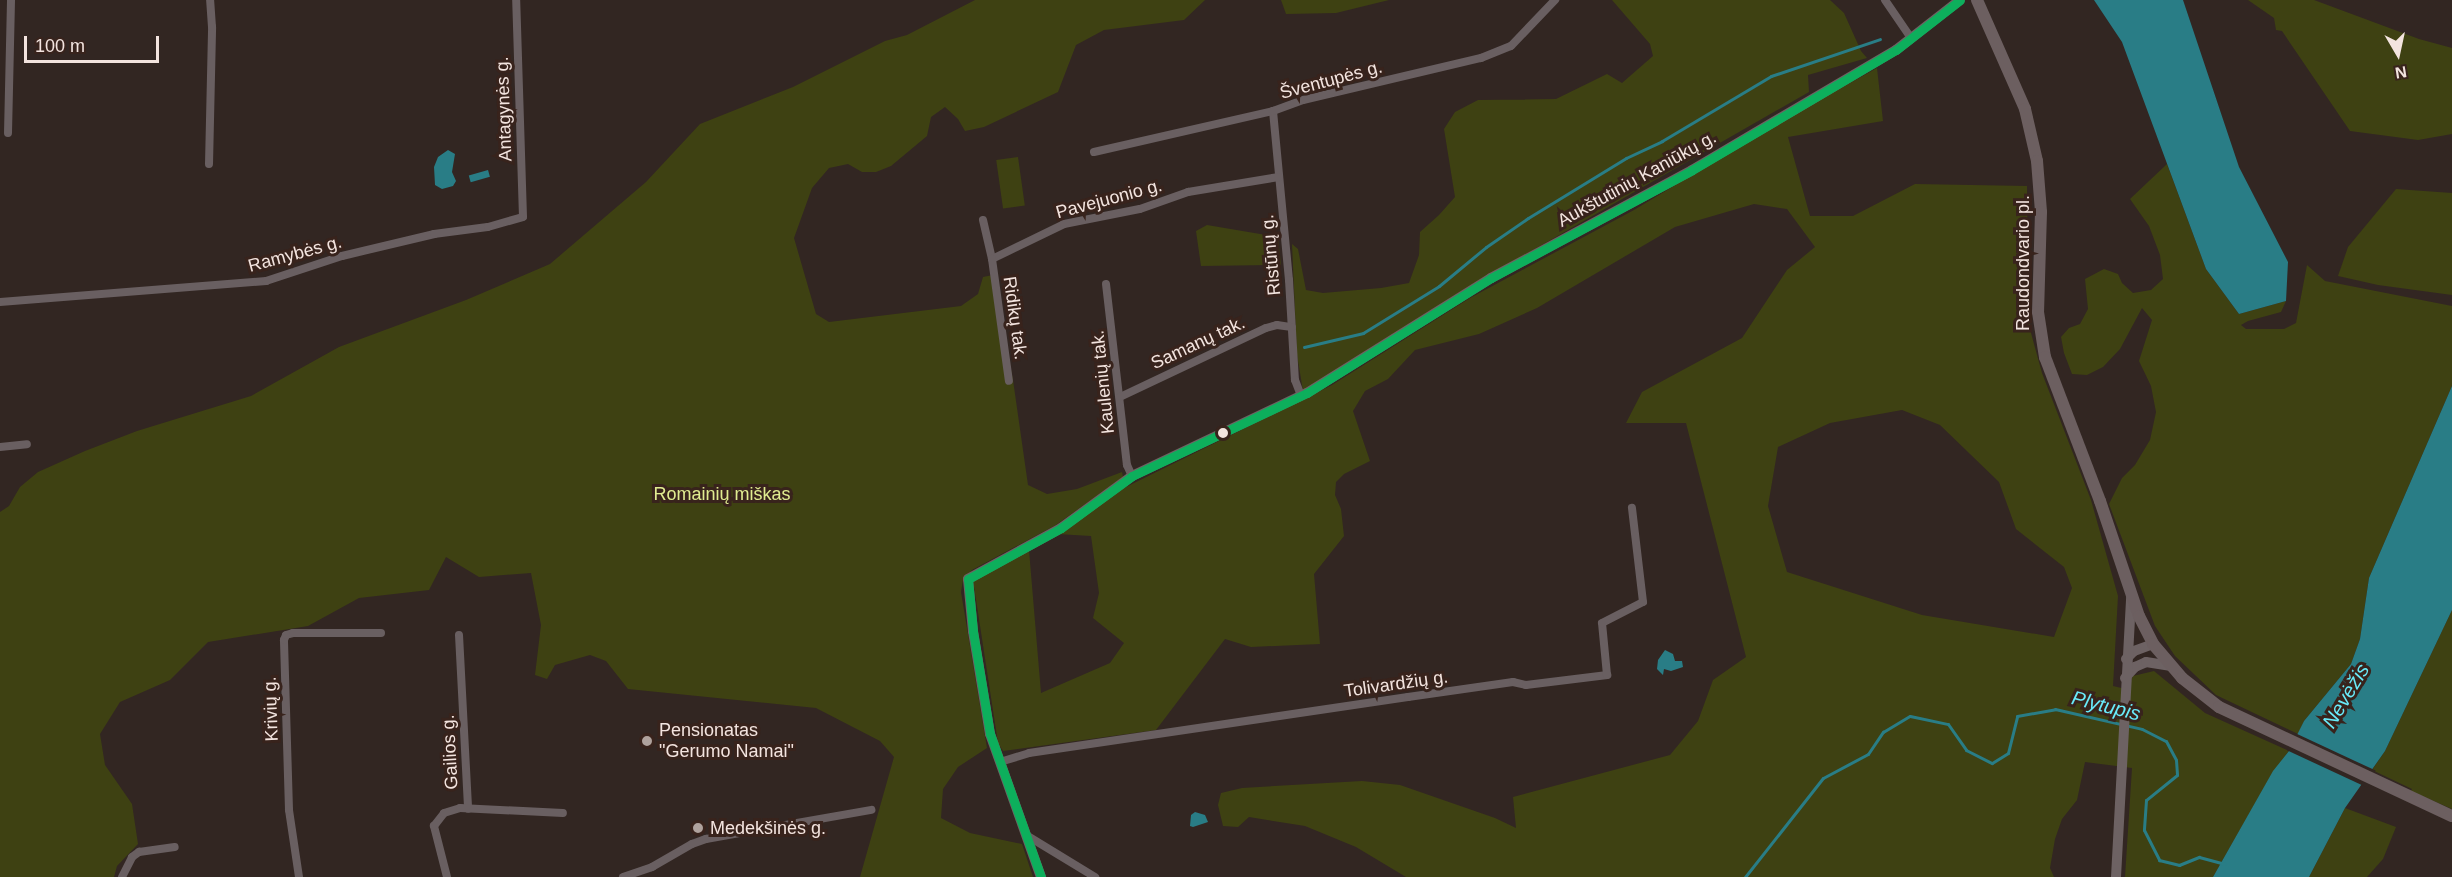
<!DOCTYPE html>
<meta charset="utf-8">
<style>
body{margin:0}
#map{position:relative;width:2452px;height:877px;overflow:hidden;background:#322622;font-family:Helvetica,sans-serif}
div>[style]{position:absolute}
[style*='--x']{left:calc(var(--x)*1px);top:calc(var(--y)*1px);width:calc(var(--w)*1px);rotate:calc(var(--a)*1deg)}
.green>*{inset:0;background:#3e4112;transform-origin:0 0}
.water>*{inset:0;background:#297d86;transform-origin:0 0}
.pier>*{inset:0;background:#322622;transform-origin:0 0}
.stream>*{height:3px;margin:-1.5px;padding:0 1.5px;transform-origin:1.5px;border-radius:1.5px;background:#297d86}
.street>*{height:8px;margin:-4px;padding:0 4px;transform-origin:4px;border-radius:4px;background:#695f61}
.secondary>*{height:10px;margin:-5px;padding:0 5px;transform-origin:5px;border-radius:5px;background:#6d6263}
.primary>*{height:12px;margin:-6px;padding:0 6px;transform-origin:6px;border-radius:6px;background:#6c5f60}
.bus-1>*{height:9px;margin:-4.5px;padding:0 4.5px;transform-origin:4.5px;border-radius:4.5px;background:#0daf5c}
.dots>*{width:16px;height:16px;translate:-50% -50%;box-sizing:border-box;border:3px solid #38231c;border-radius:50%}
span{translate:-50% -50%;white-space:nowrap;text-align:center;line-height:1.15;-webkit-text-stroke:6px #38231c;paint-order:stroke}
.street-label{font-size:18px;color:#f3e4df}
.park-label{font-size:18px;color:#e0ec90}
.poi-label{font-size:18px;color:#f3e4df}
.left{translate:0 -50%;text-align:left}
.water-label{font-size:20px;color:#69ebfa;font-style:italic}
.north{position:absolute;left:2368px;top:24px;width:60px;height:60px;-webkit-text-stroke:4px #38231c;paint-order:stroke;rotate:171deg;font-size:16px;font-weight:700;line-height:24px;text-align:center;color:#f3e4df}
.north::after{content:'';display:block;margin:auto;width:21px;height:27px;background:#f3e4df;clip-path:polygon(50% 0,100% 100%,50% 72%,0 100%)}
.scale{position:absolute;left:24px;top:36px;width:135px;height:27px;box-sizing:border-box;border:3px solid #f3e4df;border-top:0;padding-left:8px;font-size:18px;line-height:21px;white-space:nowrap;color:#f3e4df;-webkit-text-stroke:4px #38231c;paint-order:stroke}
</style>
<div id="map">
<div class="green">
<i style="clip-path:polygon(975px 0,1205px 0,1184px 20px,1104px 30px,1076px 45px,1058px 92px,984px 127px,965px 131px,958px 119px,945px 107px,931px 117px,927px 136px,891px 166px,876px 172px,862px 172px,848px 164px,829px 168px,812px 188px,794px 238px,816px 314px,829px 322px,961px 306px,978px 294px,983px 277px,993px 275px,1013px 380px,1028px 485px,1047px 494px,1077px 489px,1122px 472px,1123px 477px,1056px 525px,972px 570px,963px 580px,961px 592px,987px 748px,958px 767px,943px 789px,941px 818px,970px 833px,1022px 844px,1033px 877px,860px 877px,894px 757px,880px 741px,816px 708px,628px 689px,606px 661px,590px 655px,555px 665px,547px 679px,535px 675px,541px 625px,531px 573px,479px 577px,446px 557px,429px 590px,359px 598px,308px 626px,208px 642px,170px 680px,120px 702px,100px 734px,105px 765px,132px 804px,138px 844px,117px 866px,114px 877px,0 877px,0 512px,9px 506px,20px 487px,38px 472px,85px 451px,137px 431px,251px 396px,339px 347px,466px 300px,550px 264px,646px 182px,700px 124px,793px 87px,885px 41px,907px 35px)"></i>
<i style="clip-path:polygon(1281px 0,1389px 0,1336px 13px,1286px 14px)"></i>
<i style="clip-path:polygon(1612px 0,1830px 0,1844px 13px,1861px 51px,1867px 58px,1808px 75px,1809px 92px,1460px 292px,1303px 391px,1297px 355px,1292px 244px,1298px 249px,1306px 290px,1323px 293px,1381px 288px,1409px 283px,1419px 255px,1420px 232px,1439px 215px,1455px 197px,1444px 129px,1455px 112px,1478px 100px,1556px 99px,1607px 74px,1622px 83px,1653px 56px,1650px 44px)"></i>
<i style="clip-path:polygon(2248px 0,2314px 0,2419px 39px,2452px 48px,2452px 134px,2418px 140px,2350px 131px,2282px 31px,2276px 30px,2274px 18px)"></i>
<i style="clip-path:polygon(evenodd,1877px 68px,1883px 121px,1788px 137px,1810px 216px,1853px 216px,1915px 184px,2027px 186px,2028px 305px,2031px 333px,2042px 373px,2091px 500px,2118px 596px,2113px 686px,2130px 690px,2130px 683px,2133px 676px,2154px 671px,2205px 713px,2289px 751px,2273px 772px,2213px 877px,2125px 877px,2132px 768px,2085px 762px,2077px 800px,2062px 819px,2055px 839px,2050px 868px,2054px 877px,1406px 877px,1356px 847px,1305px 826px,1249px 817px,1238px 827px,1223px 826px,1218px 805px,1221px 793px,1242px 788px,1362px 781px,1400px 785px,1495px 818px,1516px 828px,1513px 797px,1670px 755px,1698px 721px,1713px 680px,1746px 657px,1686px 423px,1626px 423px,1642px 392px,1742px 338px,1787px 270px,1815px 247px,1787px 209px,1754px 204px,1675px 227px,1537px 308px,1479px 334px,1415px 350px,1388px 379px,1365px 391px,1353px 411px,1370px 461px,1344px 474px,1336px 482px,1335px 495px,1341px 509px,1344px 536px,1314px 574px,1320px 644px,1251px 647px,1225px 639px,1156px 730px,1003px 751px,998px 743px,973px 580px,1029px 550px,1041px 693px,1110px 663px,1124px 643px,1093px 618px,1099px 593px,1091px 536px,1057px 534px,1122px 489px,1332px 385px,1470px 298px,1634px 210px,1778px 123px,1877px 68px,1902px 410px,1940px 425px,1999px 482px,2016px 529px,2064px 567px,2072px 588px,2054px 637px,1922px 615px,1787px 572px,1768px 506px,1778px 447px,1830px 423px,1902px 410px)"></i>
<i style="left:1018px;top:157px;width:49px;height:22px;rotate:82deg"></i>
<i style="clip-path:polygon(2167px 164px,2206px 269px,2239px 314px,2286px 301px,2281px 312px,2248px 321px,2241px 325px,2246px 329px,2284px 329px,2296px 323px,2307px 265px,2325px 281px,2452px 306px,2452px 386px,2369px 578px,2360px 639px,2351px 664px,2304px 721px,2298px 734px,2216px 695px,2175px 656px,2155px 626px,2109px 504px,2122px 478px,2135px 465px,2150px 440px,2156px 412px,2151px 386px,2139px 361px,2152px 320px,2142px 308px,2120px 349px,2103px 367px,2087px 375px,2072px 374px,2064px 353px,2061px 337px,2069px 328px,2080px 324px,2088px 309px,2085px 279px,2104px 269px,2118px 274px,2122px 283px,2133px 293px,2151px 290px,2163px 279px,2160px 255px,2149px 226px,2130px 199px)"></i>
<i style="clip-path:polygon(2396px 189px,2452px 193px,2452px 295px,2378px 285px,2338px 276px,2348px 247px)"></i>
<i style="clip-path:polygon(1207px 225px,1278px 237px,1281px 265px,1201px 266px,1196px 231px)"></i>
<i style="clip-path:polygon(2452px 610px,2452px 809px,2411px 791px,2412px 789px,2372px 770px,2385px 751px)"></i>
<i style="clip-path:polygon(2345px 808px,2396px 827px,2383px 859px,2367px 877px,2309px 877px)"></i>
</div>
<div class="water">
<i style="clip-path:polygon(2094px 0,2183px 0,2239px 167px,2288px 262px,2286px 301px,2239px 314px,2206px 269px,2122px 42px)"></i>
<i style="clip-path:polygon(448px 150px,455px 154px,452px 172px,456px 181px,453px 186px,442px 189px,435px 185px,434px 167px,438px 157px)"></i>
<i style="left:488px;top:170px;width:7px;height:20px;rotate:74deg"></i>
<i style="clip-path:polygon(2452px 386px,2452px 610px,2385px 751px,2345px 808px,2309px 877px,2213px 877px,2273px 771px,2289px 751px,2304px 721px,2351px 664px,2360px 639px,2369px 578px)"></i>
<i style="clip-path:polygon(1665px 650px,1673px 654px,1675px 661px,1682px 661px,1683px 667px,1671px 671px,1664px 669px,1663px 675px,1657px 669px,1658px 660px)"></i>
<i style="clip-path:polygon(1195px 812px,1205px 815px,1208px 822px,1193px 827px,1190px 826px,1191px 815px)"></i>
</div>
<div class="pier">
<i style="left:2295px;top:733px;width:89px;height:19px;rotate:25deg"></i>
</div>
<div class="stream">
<i style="--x:1304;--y:347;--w:61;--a:-13.3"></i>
<i style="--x:1363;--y:333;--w:89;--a:-31.7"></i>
<i style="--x:1439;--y:286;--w:61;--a:-39.7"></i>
<i style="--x:1486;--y:247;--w:51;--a:-34.6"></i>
<i style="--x:1528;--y:218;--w:115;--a:-31.5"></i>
<i style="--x:1626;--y:158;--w:40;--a:-25"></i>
<i style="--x:1662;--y:141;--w:127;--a:-30.8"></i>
<i style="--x:1771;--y:76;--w:115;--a:-18.7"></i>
<i style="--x:1745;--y:877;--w:126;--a:-51.8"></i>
<i style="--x:1823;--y:778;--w:51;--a:-28.1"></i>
<i style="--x:1868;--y:754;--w:27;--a:-56"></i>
<i style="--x:1883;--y:732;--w:31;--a:-31"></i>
<i style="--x:1910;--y:716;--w:39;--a:12"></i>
<i style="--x:1948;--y:724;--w:32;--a:55"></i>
<i style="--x:1966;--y:750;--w:29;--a:27"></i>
<i style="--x:1992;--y:763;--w:19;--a:-32"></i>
<i style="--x:2008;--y:753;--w:38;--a:-76"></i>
<i style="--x:2017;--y:716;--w:39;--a:-10"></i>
<i style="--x:2055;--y:709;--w:89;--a:12.9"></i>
<i style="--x:2142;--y:729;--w:27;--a:27"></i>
<i style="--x:2166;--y:741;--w:21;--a:62"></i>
<i style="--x:2176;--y:760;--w:15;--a:86"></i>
<i style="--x:2177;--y:775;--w:40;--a:141"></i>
<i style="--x:2146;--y:800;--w:30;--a:94"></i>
<i style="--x:2144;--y:830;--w:34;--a:63"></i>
<i style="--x:2159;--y:860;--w:21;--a:14"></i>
<i style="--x:2179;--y:865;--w:22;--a:-22"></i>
<i style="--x:2199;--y:857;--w:27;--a:15"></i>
</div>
<div class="street">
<i style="--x:1885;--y:0;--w:46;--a:55.6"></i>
<i style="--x:1273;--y:111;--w:170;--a:84.6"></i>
<i style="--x:1289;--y:280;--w:100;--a:86.6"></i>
<i style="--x:1295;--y:380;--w:17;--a:69"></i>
<i style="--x:8;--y:133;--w:133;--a:-88.7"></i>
<i style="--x:1094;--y:152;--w:184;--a:-12.9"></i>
<i style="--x:1273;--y:111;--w:32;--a:-20"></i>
<i style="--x:1303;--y:100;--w:183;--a:-13.3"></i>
<i style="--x:1481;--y:58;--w:32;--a:-22"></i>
<i style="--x:1511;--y:46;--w:64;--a:-46.3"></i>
<i style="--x:209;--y:164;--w:137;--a:-88.7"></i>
<i style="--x:212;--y:27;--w:27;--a:-94"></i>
<i style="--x:983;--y:220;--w:40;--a:77"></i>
<i style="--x:992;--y:259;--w:80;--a:-25.9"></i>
<i style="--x:1064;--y:224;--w:77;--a:-11.2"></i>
<i style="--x:1140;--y:209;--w:51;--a:-19.5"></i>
<i style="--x:1188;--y:192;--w:92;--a:-9.4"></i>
<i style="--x:992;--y:259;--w:123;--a:82.1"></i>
<i style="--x:1106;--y:284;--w:182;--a:83.4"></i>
<i style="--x:1127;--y:465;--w:12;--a:66"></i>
<i style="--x:0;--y:302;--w:267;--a:-4.5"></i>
<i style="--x:266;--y:281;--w:80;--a:-18.2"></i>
<i style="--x:342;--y:256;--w:95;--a:-13.4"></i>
<i style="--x:434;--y:234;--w:54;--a:-7.4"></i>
<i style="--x:488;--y:227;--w:36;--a:-16"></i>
<i style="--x:523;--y:217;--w:217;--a:-91.8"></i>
<i style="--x:1120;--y:397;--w:161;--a:-25.3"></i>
<i style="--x:1266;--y:328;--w:11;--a:-15"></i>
<i style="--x:1277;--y:325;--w:15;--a:8"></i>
<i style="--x:0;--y:447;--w:27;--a:-6"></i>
<i style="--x:459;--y:635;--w:174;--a:87"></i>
<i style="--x:1000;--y:762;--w:30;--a:-17"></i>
<i style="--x:1029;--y:753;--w:383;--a:-8.4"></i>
<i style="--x:1408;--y:697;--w:106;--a:-8.1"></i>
<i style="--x:1513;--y:682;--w:13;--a:13"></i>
<i style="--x:1526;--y:685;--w:82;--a:-7"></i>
<i style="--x:1607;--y:675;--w:52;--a:-95.5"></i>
<i style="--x:1602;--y:623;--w:46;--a:-27.1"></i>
<i style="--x:1643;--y:602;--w:95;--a:-96.7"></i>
<i style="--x:1026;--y:835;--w:81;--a:31.3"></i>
<i style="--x:122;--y:877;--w:22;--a:-63"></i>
<i style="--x:132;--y:857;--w:9;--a:-36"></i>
<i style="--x:139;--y:852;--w:36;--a:-8"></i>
<i style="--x:299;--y:877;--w:68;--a:-98.5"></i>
<i style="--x:289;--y:810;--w:170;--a:-91.7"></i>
<i style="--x:284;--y:640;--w:5;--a:-68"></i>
<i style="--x:286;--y:635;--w:7;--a:-16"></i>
<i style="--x:293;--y:633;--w:88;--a:0"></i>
<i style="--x:447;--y:877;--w:53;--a:-104.3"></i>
<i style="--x:434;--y:826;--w:16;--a:-52"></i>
<i style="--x:444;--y:813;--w:17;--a:-17"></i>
<i style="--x:460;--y:808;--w:103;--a:2.8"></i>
<i style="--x:623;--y:877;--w:31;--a:-19"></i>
<i style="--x:652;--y:867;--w:46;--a:-29.9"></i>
<i style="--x:692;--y:844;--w:15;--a:-20"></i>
<i style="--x:706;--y:839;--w:168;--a:-10"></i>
</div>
<div class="secondary">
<i style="--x:2126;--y:659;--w:11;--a:-45"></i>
<i style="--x:2134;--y:651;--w:20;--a:-20"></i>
<i style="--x:2125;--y:678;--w:15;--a:-48"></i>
<i style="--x:2135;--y:667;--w:12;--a:-24"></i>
<i style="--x:2146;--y:662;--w:24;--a:9"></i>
<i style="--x:1041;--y:877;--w:152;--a:-109.6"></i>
<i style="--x:990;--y:734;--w:104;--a:-99.4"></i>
<i style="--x:973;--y:631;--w:52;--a:-95.5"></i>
<i style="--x:968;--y:579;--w:106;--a:-28.7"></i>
<i style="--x:1061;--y:528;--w:88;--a:-36.2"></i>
<i style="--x:1132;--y:476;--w:194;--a:-25.4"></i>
<i style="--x:1307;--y:393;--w:217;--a:-32"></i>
<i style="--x:1491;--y:278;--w:228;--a:-28.2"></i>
<i style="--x:1692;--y:170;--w:237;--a:-30.5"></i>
<i style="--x:1896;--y:50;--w:81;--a:-38"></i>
<i style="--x:2116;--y:877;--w:281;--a:-86.9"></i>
</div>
<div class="primary">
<i style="--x:1977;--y:0;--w:119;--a:66.2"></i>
<i style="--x:2025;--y:109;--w:53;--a:77"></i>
<i style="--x:2037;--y:161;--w:51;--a:85.5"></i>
<i style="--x:2041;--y:212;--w:100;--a:91.7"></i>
<i style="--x:2038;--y:312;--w:46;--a:81.2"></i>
<i style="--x:2045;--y:357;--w:154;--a:69.1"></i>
<i style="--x:2100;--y:501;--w:121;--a:71.3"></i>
<i style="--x:2139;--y:616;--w:31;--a:63"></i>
<i style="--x:2153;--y:644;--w:45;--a:49.5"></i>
<i style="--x:2182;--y:678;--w:47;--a:38.1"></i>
<i style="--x:2219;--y:707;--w:257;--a:25.1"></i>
</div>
<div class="bus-1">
<i style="--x:1041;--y:877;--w:152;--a:-109.6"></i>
<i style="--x:990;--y:734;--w:104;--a:-99.4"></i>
<i style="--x:973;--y:631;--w:52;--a:-95.5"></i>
<i style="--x:968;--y:579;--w:106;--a:-28.7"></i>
<i style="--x:1061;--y:528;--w:88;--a:-36.2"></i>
<i style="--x:1132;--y:476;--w:194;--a:-25.4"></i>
<i style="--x:1307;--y:393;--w:217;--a:-32"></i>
<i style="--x:1491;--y:278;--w:228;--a:-28.2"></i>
<i style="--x:1692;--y:170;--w:237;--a:-30.5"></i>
<i style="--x:1896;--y:50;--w:81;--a:-38"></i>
</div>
<div class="dots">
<i style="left:1223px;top:433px;background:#f3e4df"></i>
<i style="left:647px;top:741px;background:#afa29d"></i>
<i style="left:698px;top:828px;background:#afa29d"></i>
</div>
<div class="street-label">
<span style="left:1331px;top:80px;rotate:-15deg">Šventupės g.</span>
<span style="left:504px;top:109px;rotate:-92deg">Antagynės g.</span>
<span style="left:1637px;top:179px;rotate:-29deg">Aukštutinių Kaniūkų g.</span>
<span style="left:1109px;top:199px;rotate:-15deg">Pavejuonio g.</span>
<span style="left:295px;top:254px;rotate:-15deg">Ramybės g.</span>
<span style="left:1271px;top:255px;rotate:-95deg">Ristūnų g.</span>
<span style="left:2023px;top:263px;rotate:-90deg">Raudondvario pl.</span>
<span style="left:1015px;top:318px;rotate:82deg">Ridikų tak.</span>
<span style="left:1198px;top:343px;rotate:-25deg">Samanų tak.</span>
<span style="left:1103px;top:382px;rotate:-96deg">Kaulenių tak.</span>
<span style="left:1396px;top:684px;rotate:-8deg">Tolivardžių g.</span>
<span style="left:271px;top:709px;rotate:-92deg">Krivių g.</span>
<span style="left:450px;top:752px;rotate:-93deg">Gailios g.</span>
</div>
<div class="park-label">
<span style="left:722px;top:494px">Romainių miškas</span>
</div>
<div class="poi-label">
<span class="left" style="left:659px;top:741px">Pensionatas<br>"Gerumo Namai"</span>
<span class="left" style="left:710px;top:828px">Medekšinės g.</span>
</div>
<div class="water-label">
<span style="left:2346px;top:696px;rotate:-59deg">Nevėžis</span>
<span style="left:2106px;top:706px;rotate:14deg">Plytupis</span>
</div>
<div class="north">N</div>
<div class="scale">100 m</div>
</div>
